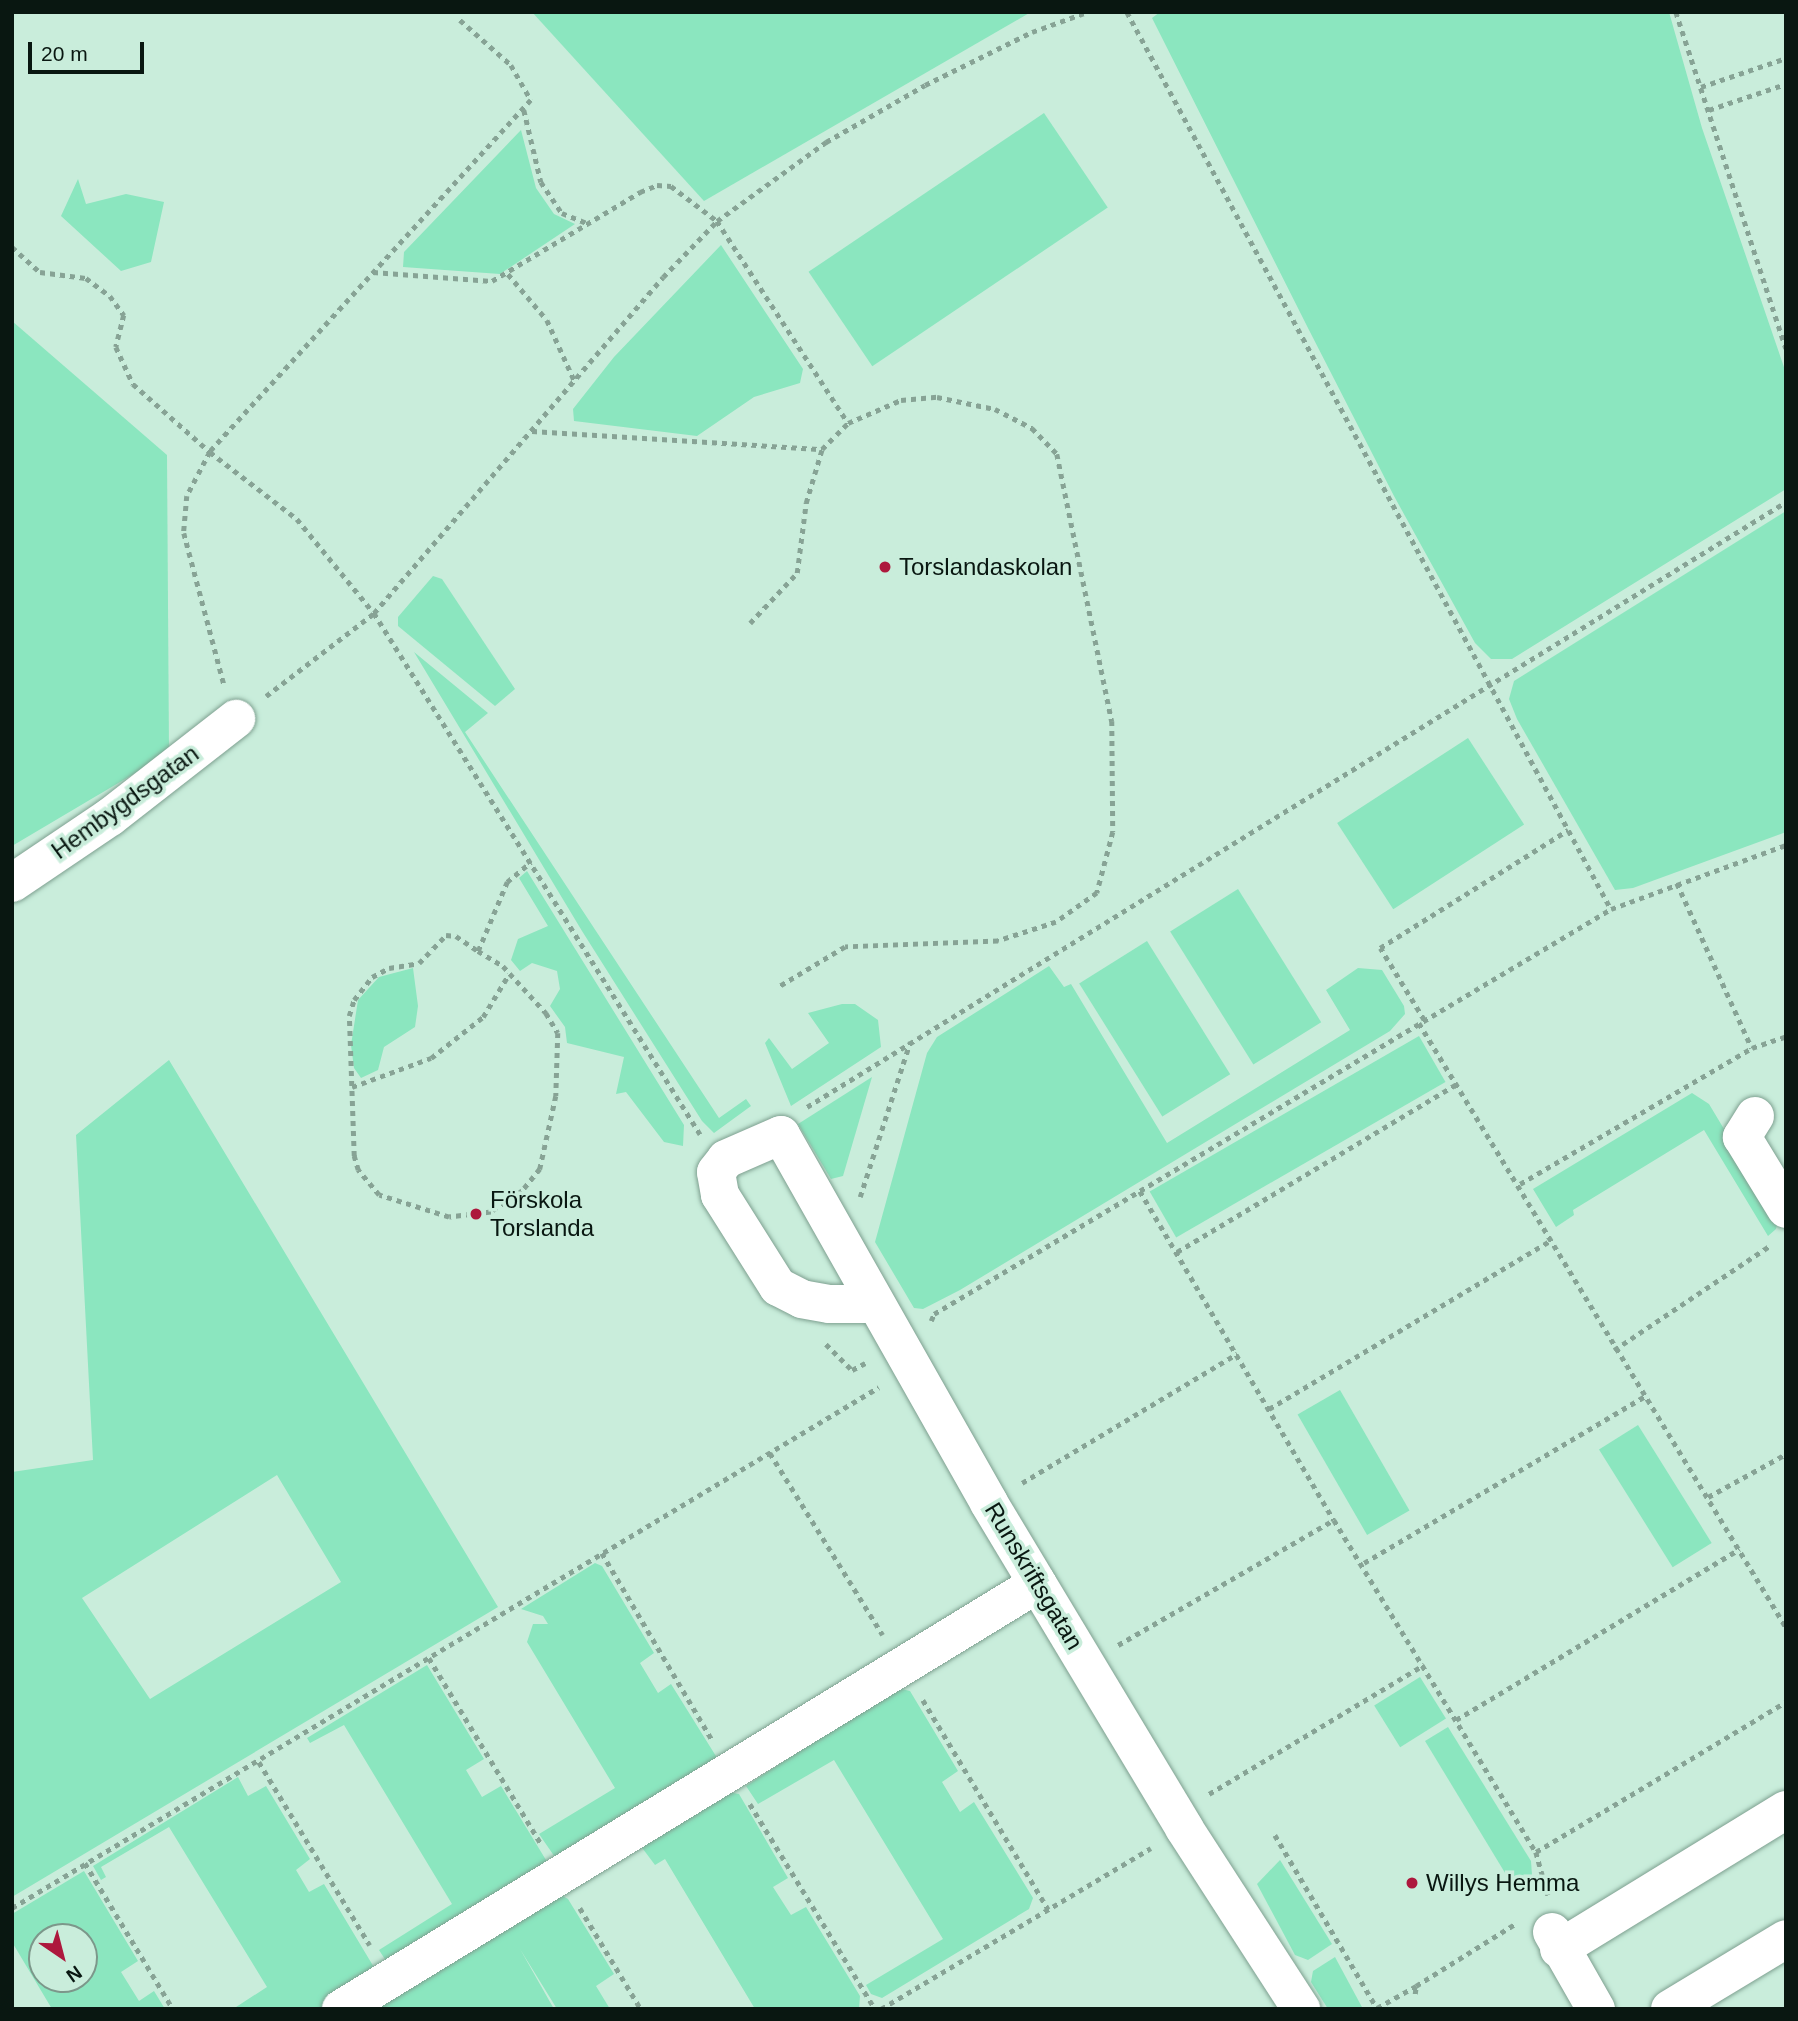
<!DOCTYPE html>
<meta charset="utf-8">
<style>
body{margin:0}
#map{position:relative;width:1798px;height:2021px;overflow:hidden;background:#c9eddb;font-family:Arial,sans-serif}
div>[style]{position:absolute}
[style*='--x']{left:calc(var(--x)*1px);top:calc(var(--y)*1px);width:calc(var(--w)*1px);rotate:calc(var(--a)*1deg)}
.green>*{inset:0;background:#8be6bf;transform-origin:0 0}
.path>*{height:4.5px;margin-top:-2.25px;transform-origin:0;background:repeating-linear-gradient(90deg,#87a395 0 5px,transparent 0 10px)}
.roads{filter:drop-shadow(0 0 2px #7ea090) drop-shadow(0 0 2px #7ea090)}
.minor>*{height:38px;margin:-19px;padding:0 19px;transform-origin:19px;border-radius:19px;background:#fff}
.dots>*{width:19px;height:19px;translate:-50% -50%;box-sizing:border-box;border:4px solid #c9eddb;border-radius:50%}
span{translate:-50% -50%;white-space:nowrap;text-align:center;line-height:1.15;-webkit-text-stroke:7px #c9eddb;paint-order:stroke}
.poi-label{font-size:24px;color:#091711}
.left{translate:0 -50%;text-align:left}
.street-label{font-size:24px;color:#091711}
.frame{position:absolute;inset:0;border:14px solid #091711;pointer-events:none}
.north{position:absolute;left:28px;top:1923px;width:70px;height:70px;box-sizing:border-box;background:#c9eddb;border:2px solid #7c978a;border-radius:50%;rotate:145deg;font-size:19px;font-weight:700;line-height:28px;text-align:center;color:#091711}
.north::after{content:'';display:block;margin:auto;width:24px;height:32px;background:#ad183d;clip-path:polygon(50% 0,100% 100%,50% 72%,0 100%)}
.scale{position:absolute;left:28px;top:42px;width:116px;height:32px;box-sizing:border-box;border:4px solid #091711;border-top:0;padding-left:9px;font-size:21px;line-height:24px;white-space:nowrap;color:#091711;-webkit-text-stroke:5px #c9eddb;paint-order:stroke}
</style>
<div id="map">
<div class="green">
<i style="clip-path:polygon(532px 12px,1031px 12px,704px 201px)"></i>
<i style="clip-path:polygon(1160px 12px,1669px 12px,1702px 128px,1786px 373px,1786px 489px,1512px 659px,1491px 659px,1475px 643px,1394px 496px,1309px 330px,1152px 18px)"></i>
<i style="left:1044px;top:113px;width:114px;height:284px;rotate:56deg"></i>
<i style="clip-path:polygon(521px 130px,536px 188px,554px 214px,575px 224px,500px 274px,403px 267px,404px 252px)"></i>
<i style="clip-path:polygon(78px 179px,86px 204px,126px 194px,164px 202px,151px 262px,121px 271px,61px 216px)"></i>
<i style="clip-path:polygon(721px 245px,803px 369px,800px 383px,754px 397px,697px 436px,574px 421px,573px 409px,614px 357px)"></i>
<i style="clip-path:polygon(12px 321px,167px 455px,169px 753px,12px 846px)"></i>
<i style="clip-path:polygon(1786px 511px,1786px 832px,1633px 888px,1615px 890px,1517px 719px,1509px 699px,1514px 681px)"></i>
<i style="clip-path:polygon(433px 576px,442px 579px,515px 689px,495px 706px,398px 626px,398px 617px)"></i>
<i style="clip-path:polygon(414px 652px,488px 713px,465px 732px,719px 1118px,746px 1099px,751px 1106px,714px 1133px,702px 1121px,582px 931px)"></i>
<i style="left:1468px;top:738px;width:103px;height:156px;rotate:57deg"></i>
<i style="clip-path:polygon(527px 871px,684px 1125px,683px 1146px,664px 1142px,626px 1092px,616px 1094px,624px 1057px,567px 1043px,565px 1027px,550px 1006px,560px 989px,557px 971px,532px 963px,520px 971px,511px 960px,518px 939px,548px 926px,519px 878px)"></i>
<i style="left:1238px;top:889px;width:157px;height:80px;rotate:58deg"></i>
<i style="left:1147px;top:941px;width:157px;height:80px;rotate:58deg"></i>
<i style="clip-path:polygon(1049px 966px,1064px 987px,1071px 984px,1167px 1143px,1350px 1030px,1326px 990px,1358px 968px,1382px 970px,1404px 1006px,1405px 1014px,1390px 1031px,960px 1290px,923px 1309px,914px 1308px,875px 1242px,927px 1053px,937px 1037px)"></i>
<i style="clip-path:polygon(413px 968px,418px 1006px,415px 1027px,384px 1047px,378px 1070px,361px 1078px,354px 1068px,351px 1045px,358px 1000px,379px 977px)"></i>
<i style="clip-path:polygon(842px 1004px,855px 1004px,878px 1020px,881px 1047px,791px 1106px,765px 1043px,769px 1038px,792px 1069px,829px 1043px,808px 1013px)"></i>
<i style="left:1419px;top:1036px;width:53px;height:311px;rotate:60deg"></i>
<i style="clip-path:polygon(evenodd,169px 1060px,498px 1607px,12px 1897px,12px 1472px,93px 1460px,76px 1135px,169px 1060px,277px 1475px,341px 1582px,150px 1699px,82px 1598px,277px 1475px)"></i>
<i style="clip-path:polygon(872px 1077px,843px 1176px,831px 1179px,798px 1124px)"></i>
<i style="clip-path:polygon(1692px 1093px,1709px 1104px,1778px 1219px,1776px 1229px,1768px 1236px,1704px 1130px,1573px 1210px,1574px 1215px,1556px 1227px,1533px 1189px)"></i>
<i style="left:1340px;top:1390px;width:139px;height:49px;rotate:60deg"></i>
<i style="left:1638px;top:1425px;width:139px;height:46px;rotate:58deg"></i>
<i style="clip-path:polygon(595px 1563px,602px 1566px,654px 1653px,640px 1663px,658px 1693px,671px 1684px,719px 1761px,559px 1863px,539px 1834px,615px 1788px,527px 1642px,533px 1624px,548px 1624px,543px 1616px,521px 1609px)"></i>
<i style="clip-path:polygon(427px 1665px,484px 1759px,466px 1770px,482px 1797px,501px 1786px,549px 1865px,390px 1967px,379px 1950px,452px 1904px,344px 1725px,310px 1743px,307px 1738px)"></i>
<i style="left:1420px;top:1677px;width:49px;height:54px;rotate:58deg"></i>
<i style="clip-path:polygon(897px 1688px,910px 1691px,958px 1771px,942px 1782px,960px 1812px,974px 1802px,1033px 1898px,1029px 1909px,882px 1998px,871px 1994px,866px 1985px,943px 1939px,834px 1760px,758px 1804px,746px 1786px)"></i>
<i style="clip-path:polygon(1448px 1727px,1531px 1861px,1532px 1875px,1516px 1891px,1425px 1741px)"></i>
<i style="clip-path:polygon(238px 1777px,248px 1796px,266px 1786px,310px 1859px,296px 1870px,309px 1892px,324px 1884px,378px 1974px,319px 2009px,233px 2009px,267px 1987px,169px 1827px,101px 1867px,106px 1877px,101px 1880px,93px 1866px)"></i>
<i style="clip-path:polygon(728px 1792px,739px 1794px,788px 1878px,773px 1887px,791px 1915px,806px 1907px,860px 1996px,859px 2009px,755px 2009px,665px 1859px,655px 1865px,640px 1845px)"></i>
<i style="clip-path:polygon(1280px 1860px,1332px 1944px,1308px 1960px,1295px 1955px,1257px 1884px)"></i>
<i style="clip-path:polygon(evenodd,84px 1871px,138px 1961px,121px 1972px,139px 2001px,154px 1991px,165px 2009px,52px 2009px,12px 1942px,12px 1914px,84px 1871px,42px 1937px,84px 1937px,84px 1979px,42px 1979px,42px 1937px)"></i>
<i style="clip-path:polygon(561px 1895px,568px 1899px,614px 1974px,596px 1986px,610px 2009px,557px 2009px,520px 1949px,554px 2009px,365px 2009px)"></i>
<i style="clip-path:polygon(1335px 1957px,1363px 2009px,1328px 2009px,1311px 1982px,1313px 1971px)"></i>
</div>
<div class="path">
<i style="--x:1127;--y:12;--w:1019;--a:61.65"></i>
<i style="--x:1676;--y:12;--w:354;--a:71.9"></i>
<i style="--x:460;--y:20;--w:68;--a:41.4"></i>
<i style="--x:511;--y:65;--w:40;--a:60.3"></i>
<i style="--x:531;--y:100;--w:476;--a:132.4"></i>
<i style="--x:210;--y:452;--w:110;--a:37.6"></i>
<i style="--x:297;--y:519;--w:122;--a:50.7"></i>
<i style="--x:374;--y:613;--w:615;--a:57.96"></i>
<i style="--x:1701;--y:87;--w:90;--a:-18.8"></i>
<i style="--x:524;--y:110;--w:74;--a:76.7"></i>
<i style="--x:541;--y:182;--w:37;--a:56"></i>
<i style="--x:562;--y:213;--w:29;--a:22"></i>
<i style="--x:1709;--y:110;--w:81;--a:-18.7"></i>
<i style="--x:12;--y:247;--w:38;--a:42"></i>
<i style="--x:40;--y:272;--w:46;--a:7.4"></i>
<i style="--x:86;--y:278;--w:30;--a:37"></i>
<i style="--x:110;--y:296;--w:24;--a:54"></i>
<i style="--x:124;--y:315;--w:33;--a:104"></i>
<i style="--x:116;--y:347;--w:41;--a:65.3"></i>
<i style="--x:133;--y:384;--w:103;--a:41.4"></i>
<i style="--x:210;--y:452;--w:50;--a:117.6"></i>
<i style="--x:187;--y:496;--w:37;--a:95"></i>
<i style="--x:184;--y:533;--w:156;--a:75.2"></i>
<i style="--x:373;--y:272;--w:119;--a:4.3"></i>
<i style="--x:492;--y:281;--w:173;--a:-31"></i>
<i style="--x:640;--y:192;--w:18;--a:-22"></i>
<i style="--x:657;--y:185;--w:14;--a:4"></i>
<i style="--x:671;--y:186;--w:58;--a:37.3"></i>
<i style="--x:717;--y:221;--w:241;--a:57"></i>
<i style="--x:508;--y:274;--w:60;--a:49.7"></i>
<i style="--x:547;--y:320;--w:68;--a:65.7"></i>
<i style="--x:532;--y:431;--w:291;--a:3.6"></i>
<i style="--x:750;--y:623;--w:69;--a:-46.8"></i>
<i style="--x:797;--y:573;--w:71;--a:-82.7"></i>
<i style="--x:806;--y:503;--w:56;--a:-73.5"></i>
<i style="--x:822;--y:449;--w:37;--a:-45"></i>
<i style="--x:848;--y:423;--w:58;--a:-23.5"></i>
<i style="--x:901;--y:400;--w:36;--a:-5"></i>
<i style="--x:937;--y:397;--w:59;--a:11.7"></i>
<i style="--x:995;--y:409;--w:42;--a:27.2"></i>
<i style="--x:1032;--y:428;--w:36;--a:46"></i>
<i style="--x:1057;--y:454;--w:273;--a:78.4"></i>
<i style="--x:1112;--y:721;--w:111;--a:89.5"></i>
<i style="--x:1113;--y:832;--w:63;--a:104.7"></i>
<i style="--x:1097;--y:893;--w:50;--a:144.7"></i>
<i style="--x:1056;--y:922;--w:61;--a:161.9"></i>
<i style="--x:998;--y:941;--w:153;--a:177.8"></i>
<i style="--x:845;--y:947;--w:79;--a:148.9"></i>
<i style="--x:266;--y:696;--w:136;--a:-37.5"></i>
<i style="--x:374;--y:613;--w:443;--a:-49.3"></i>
<i style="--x:663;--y:277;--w:78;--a:-46"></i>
<i style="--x:717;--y:221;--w:135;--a:-35.9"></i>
<i style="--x:826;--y:142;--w:114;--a:-29.9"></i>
<i style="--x:925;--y:85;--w:119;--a:-26.4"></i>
<i style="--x:1032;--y:32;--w:59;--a:-20"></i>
<i style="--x:1677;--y:883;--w:181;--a:65.6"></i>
<i style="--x:478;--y:951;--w:29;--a:31"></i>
<i style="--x:503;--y:966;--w:64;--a:47.5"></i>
<i style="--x:546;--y:1013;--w:23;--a:59"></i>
<i style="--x:558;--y:1033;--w:63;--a:91.8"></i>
<i style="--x:556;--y:1096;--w:75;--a:102.4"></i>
<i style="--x:540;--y:1169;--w:28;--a:129"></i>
<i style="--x:522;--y:1191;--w:37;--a:146"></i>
<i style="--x:491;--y:1212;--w:42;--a:173.2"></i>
<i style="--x:449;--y:1217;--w:73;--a:-162.6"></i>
<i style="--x:379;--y:1195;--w:33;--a:-130"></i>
<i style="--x:358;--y:1170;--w:15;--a:-106"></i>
<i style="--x:354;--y:1156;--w:140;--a:-92"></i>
<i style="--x:349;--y:1016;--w:17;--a:-73"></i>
<i style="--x:354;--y:1000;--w:29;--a:-52"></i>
<i style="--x:372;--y:977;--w:19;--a:-28"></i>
<i style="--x:389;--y:968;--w:30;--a:-9"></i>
<i style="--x:419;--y:963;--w:39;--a:-46"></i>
<i style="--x:446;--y:935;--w:10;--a:6"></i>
<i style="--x:456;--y:936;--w:27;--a:34"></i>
<i style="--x:478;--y:951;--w:75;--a:-67.2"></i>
<i style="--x:507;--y:882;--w:31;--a:-40"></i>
<i style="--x:1424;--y:1020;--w:84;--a:-121.4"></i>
<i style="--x:1380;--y:948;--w:222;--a:-32.1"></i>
<i style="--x:1419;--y:1023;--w:707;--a:58.72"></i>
<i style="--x:352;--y:1087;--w:84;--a:-20.2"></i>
<i style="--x:431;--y:1058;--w:66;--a:-38.3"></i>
<i style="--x:483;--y:1017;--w:50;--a:-58.8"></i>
<i style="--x:807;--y:1107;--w:1151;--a:-31.72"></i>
<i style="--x:1520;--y:1184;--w:269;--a:-30.4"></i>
<i style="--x:1752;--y:1048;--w:36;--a:-19"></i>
<i style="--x:1140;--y:1191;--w:382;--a:59.5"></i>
<i style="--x:860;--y:1197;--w:163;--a:-72.1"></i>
<i style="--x:1177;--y:1252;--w:327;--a:-31"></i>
<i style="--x:931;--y:1321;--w:8;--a:-67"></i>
<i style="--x:934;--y:1314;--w:789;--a:-30.89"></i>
<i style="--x:1611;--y:909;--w:186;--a:-20.1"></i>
<i style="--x:826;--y:1344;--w:37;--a:45"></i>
<i style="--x:852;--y:1370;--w:15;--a:-28"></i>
<i style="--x:1614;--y:1350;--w:189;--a:-33.8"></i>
<i style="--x:1269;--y:1409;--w:327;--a:-30.9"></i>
<i style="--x:770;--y:1453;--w:214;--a:58.2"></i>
<i style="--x:1022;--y:1483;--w:251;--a:-31"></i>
<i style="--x:1708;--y:1497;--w:89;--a:-28.9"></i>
<i style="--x:602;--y:1553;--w:217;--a:59.5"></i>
<i style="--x:1364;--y:1563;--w:327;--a:-30.7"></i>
<i style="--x:1118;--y:1645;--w:250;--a:-30.1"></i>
<i style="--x:1334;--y:1520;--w:389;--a:58.7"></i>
<i style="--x:1536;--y:1852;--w:292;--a:-31"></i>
<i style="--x:429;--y:1658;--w:217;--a:58.9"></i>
<i style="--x:923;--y:1700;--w:244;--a:59.1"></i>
<i style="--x:1456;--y:1720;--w:331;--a:-31.1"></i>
<i style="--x:259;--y:1762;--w:214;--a:58.8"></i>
<i style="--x:1209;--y:1794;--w:251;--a:-31"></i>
<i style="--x:750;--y:1804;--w:240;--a:58.6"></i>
<i style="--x:1275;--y:1835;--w:201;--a:59.5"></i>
<i style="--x:1377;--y:2008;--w:45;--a:-29.4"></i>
<i style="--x:1536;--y:1852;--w:45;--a:74.4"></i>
<i style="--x:85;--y:1863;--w:170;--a:58.9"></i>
<i style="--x:12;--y:1908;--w:1011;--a:-31"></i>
<i style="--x:580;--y:1908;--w:118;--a:58.9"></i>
<i style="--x:1415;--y:1994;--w:8;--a:-83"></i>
<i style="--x:1416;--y:1986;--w:117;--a:-32.1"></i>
<i style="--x:881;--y:2009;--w:314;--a:-30.8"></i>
</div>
<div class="roads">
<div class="minor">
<i style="--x:12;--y:883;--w:118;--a:-34"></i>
<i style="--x:110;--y:817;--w:160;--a:-37.9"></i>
<i style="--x:1755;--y:1116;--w:25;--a:122"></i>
<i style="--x:1742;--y:1137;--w:84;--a:58.6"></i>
<i style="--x:874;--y:1304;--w:45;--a:180"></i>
<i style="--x:829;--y:1304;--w:27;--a:-170"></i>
<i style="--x:802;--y:1299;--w:27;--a:-153"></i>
<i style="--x:778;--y:1287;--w:109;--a:-122.2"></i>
<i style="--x:720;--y:1195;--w:23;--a:-100"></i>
<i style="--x:716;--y:1172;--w:16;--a:-52"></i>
<i style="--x:726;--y:1159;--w:60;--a:-23.6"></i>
<i style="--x:781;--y:1135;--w:423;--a:60.5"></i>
<i style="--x:989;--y:1503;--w:379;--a:59"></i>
<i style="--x:1184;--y:1828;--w:216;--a:57.1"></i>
<i style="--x:1552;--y:1932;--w:89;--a:60.3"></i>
<i style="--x:1559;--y:1949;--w:266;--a:-31.5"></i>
<i style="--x:341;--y:2009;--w:816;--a:-31.41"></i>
<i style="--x:1670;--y:2009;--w:135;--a:-31.1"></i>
</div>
</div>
<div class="dots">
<i style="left:885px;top:567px;background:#ad183d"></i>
<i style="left:476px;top:1214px;background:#ad183d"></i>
<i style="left:1412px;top:1883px;background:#ad183d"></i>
</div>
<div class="poi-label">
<span class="left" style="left:899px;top:567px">Torslandaskolan</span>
<span class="left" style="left:490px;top:1214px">Förskola<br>Torslanda</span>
<span class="left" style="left:1426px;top:1883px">Willys Hemma</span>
</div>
<div class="street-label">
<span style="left:125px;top:802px;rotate:-36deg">Hembygdsgatan</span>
<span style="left:1034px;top:1576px;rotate:59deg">Runskriftsgatan</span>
</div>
<div class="frame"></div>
<div class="north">N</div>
<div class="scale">20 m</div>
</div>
